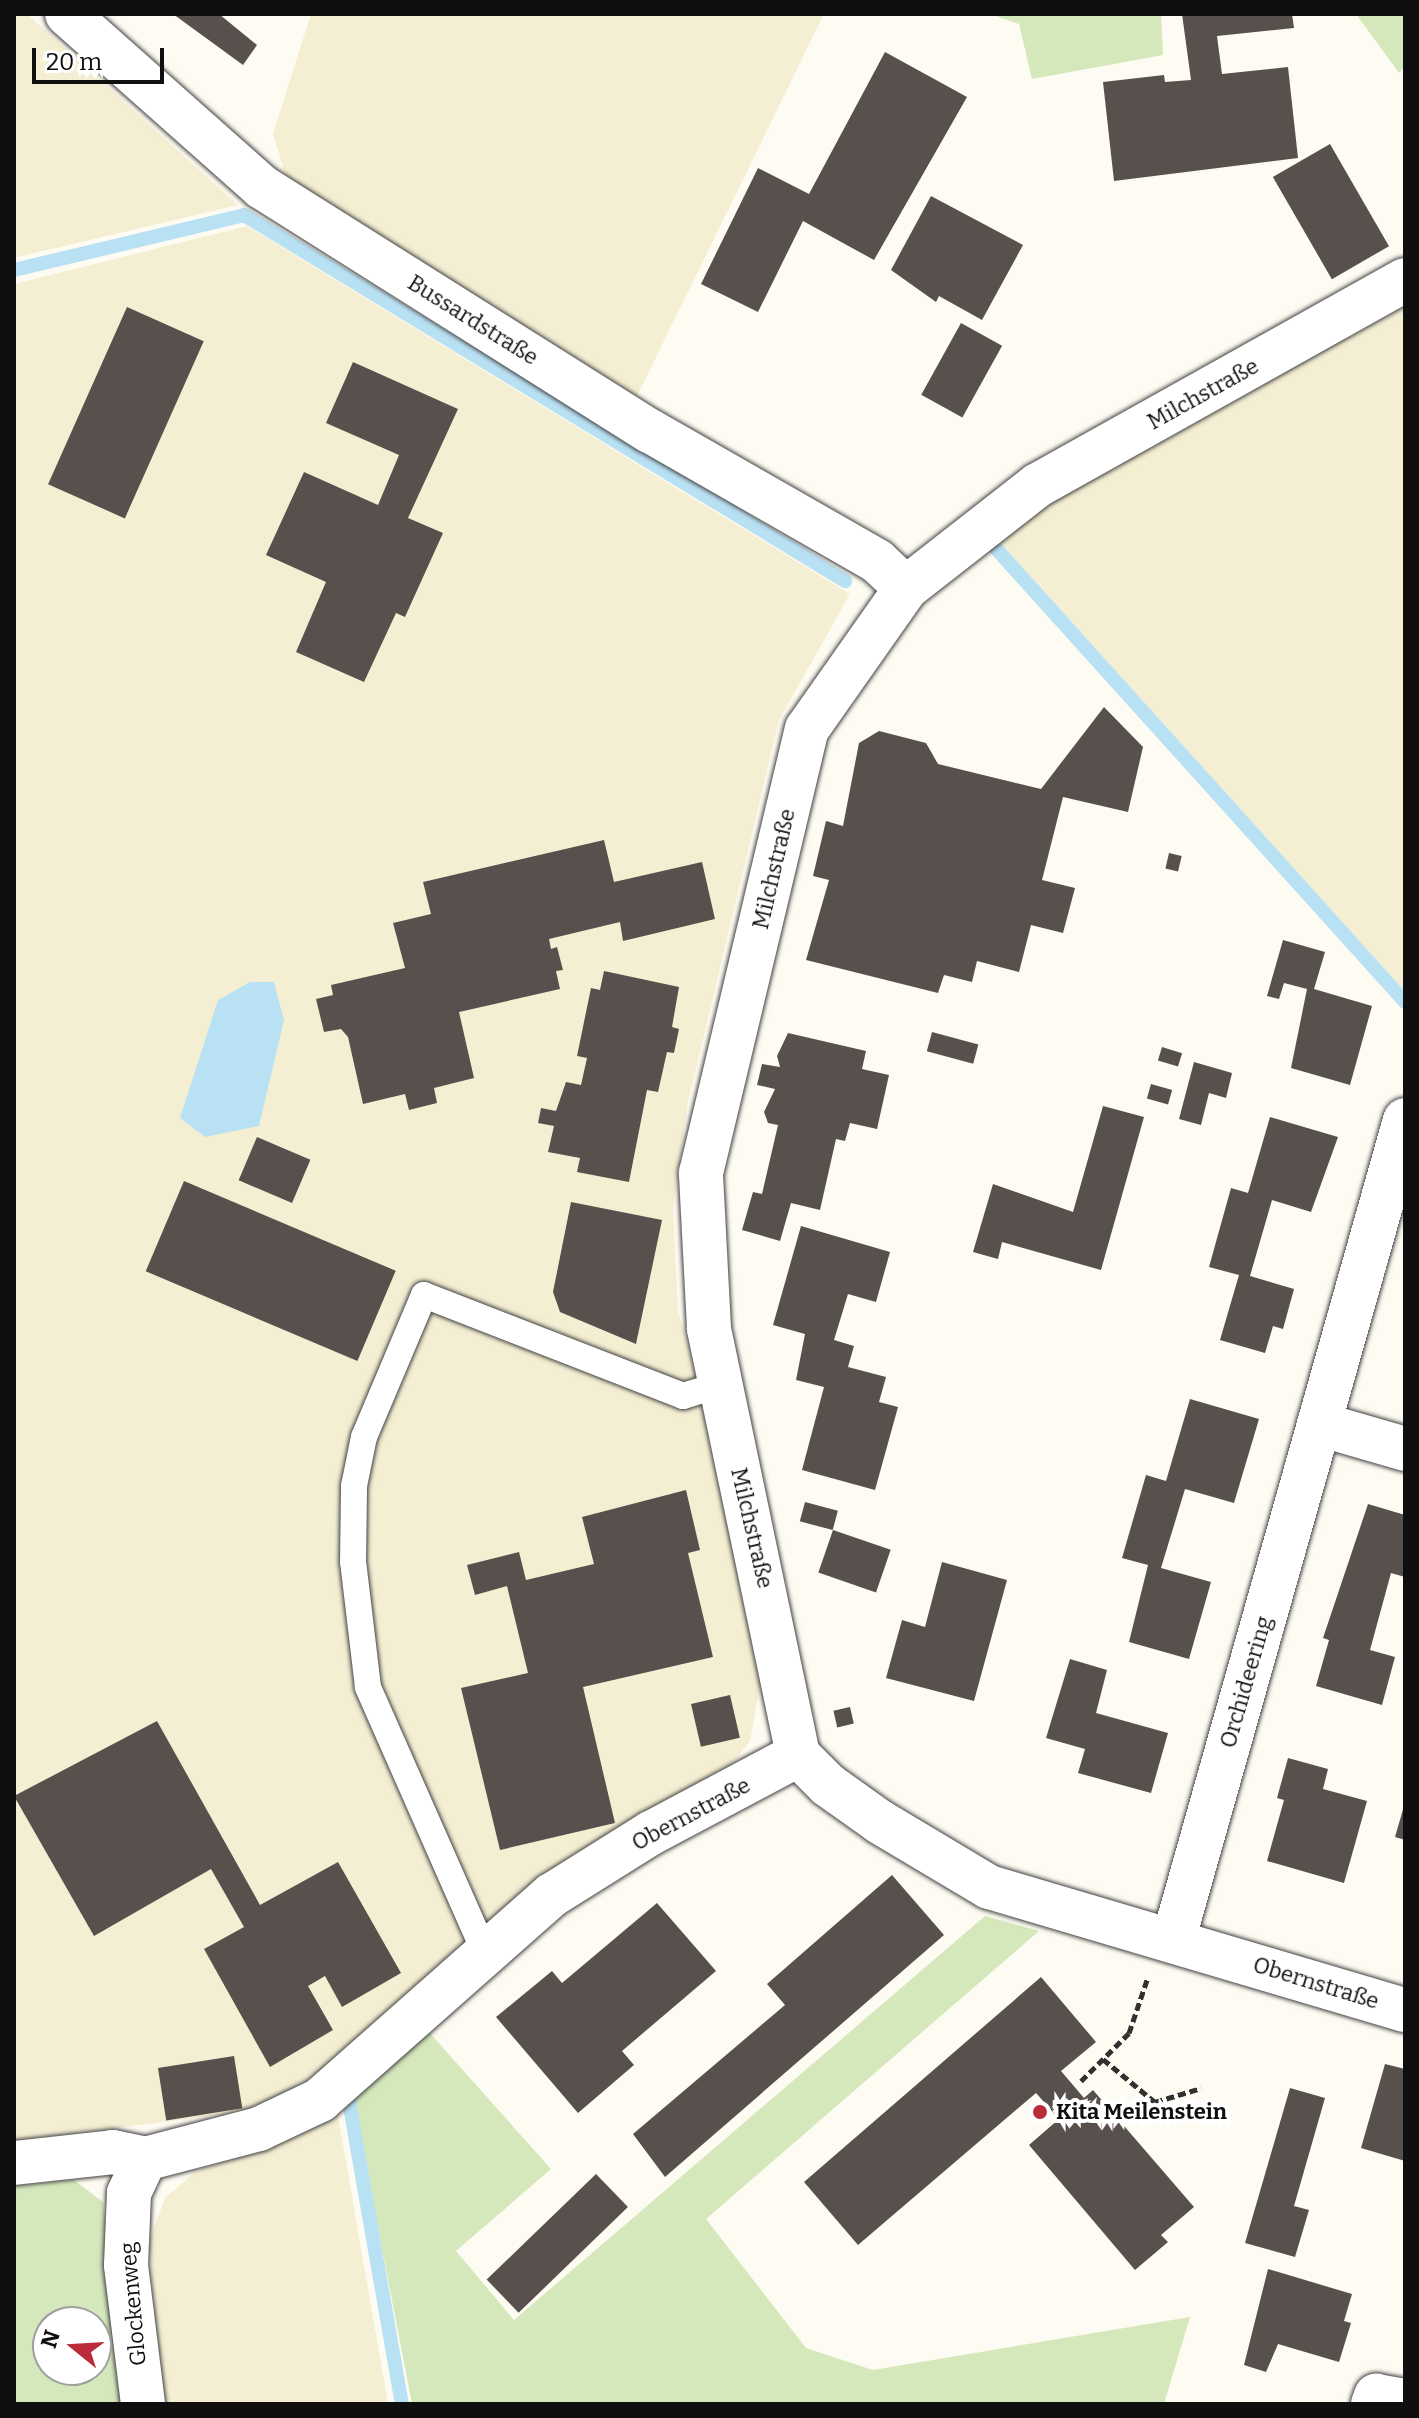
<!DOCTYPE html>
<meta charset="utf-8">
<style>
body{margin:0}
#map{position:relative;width:1419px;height:2418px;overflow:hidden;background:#fefbf2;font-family:Bitter,serif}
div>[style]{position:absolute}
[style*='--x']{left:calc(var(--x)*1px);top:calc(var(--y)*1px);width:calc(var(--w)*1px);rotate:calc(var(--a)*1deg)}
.farmland>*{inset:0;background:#f4efd3}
.green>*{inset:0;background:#d5e8bc}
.water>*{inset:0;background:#b9e1f4}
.stream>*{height:14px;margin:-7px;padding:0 7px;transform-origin:7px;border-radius:7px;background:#b9e1f4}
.building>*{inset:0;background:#58504c;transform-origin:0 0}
.path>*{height:5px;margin-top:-2.5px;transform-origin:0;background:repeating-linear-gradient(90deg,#313131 0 8px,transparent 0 12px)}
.roads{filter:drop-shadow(0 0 2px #424242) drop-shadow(0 0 2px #424242)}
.lane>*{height:26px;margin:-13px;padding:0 13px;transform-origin:13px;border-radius:13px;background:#fff}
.street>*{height:44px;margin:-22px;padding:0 22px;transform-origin:22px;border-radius:22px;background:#fff}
.dots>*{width:22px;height:22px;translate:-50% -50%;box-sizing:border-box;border:4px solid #fff;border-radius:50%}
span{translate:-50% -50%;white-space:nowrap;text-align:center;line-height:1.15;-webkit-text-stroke:8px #fff;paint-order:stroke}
.street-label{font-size:22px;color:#0f0f0f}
.poi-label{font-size:22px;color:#0f0f0f;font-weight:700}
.left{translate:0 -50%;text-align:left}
.frame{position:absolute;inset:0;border:16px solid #0f0f0f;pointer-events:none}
.north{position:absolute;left:32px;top:2306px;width:80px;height:80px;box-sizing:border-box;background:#fff;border:2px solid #9f9f9f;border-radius:50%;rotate:288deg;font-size:22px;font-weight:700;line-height:32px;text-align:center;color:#0f0f0f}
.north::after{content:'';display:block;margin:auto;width:28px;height:36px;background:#ba2c3a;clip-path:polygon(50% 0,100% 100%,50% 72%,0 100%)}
.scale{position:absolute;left:32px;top:48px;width:132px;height:36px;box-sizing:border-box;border:4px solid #0f0f0f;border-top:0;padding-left:10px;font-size:24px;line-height:28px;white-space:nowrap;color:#0f0f0f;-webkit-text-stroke:6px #fff;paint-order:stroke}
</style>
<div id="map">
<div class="farmland">
<i style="clip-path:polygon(14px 14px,27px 14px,238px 205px,14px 258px)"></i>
<i style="clip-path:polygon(311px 14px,824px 14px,637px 396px,286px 177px,273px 134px)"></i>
<i style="clip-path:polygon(247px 226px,850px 594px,779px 720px,688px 1102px,673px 1207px,678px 1312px,710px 1418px,763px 1670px,750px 1741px,724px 1775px,326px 2070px,258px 2110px,14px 2141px,14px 284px)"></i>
<i style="clip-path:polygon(1405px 307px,1405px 992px,996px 538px,1043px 502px)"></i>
<i style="clip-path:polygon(337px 2110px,388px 2404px,162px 2404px,149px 2242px,165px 2198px,196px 2171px,256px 2151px)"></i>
</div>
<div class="green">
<i style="clip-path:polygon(990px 14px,1161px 14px,1163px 55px,1032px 79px,1019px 24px)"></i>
<i style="clip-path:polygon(1356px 14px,1405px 14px,1405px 66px,1399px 73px)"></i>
<i style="clip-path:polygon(985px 1916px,1039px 1931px,706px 2219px,806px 2348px,873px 2370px,1190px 2317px,1164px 2404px,412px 2404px,352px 2094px,428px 2031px,551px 2169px,456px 2251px,514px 2320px)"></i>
<i style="clip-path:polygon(evenodd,74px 2180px,103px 2202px,126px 2404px,14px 2404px,14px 2186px,74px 2180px,48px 2322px,96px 2322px,96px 2370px,48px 2370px,48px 2322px)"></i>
</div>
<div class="water">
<i style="clip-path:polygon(250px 982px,274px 982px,284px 1020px,259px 1126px,205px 1137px,180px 1118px,218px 1000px)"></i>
</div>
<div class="stream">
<i style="--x:14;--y:270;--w:236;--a:-13.4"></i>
<i style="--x:244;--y:215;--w:704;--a:31.34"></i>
<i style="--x:991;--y:543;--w:618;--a:47.95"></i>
<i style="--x:349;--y:2101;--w:308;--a:80.1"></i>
</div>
<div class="building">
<i style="clip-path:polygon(173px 14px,219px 14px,257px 45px,243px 65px)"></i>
<i style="clip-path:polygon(1182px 14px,1292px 14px,1294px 28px,1217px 36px,1222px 74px,1288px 67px,1298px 158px,1114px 181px,1103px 82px,1164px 75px,1165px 82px,1191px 80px)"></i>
<i style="clip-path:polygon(885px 52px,967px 97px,874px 260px,803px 221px,758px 312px,701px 284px,758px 168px,809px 194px)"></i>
<i style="left:1330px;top:144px;width:118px;height:66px;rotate:60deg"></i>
<i style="clip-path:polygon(931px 196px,1023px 245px,982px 320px,939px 296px,936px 302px,891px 270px)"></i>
<i style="left:127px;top:307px;width:84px;height:194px;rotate:24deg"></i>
<i style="left:961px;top:323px;width:47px;height:82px;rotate:29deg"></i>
<i style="clip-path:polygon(353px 362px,458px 409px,408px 518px,443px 533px,405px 617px,396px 613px,364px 682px,296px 652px,326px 582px,266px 555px,304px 472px,378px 505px,399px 455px,326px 423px)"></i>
<i style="clip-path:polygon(1104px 707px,1143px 747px,1128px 812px,1063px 797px,1042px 880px,1075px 888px,1063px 933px,1031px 925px,1019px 972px,977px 961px,972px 982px,944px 975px,938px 993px,806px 960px,829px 880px,813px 876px,826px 821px,843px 826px,859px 743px,879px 731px,926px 743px,938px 764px,1041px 789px)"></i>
<i style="clip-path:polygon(604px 840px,614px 882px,702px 862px,715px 919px,623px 941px,620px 922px,549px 939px,551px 949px,557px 947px,563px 970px,556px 971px,560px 989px,459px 1012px,474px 1078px,434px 1088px,437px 1103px,409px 1110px,405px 1094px,363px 1104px,348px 1037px,341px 1029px,324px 1032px,316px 999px,333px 995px,331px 985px,405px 968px,393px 923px,431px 914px,423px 882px)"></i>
<i style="left:1169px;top:853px;width:13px;height:16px;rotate:13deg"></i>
<i style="clip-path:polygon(1283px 940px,1325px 952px,1314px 989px,1372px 1006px,1350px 1085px,1291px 1068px,1307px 989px,1284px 983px,1279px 999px,1267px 996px)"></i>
<i style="clip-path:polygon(604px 971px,679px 987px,672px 1027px,679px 1029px,674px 1053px,667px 1052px,658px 1092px,647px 1090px,629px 1182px,577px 1172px,580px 1158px,548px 1152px,554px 1126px,538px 1123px,541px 1108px,556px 1111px,566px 1082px,581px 1085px,587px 1058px,577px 1056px,591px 988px,600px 990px)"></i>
<i style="left:932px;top:1032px;width:48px;height:20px;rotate:15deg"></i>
<i style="clip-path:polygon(788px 1033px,866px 1051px,862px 1069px,889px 1075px,877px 1129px,850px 1123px,845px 1141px,836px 1139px,820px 1210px,791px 1203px,780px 1241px,742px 1230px,753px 1192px,762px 1194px,778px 1125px,768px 1123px,764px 1112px,775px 1089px,757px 1085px,762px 1064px,780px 1067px,777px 1056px)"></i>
<i style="left:1162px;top:1047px;width:21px;height:14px;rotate:17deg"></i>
<i style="clip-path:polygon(1194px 1062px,1232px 1073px,1226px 1098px,1209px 1093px,1201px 1125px,1179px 1119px)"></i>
<i style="left:1151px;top:1084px;width:22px;height:15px;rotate:16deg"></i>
<i style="clip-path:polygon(1103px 1106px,1144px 1117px,1101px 1270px,1002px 1242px,998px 1259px,973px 1252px,993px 1184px,1073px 1212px)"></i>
<i style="clip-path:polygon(1270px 1117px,1338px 1137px,1311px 1212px,1272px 1200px,1250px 1276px,1294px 1289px,1283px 1329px,1273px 1326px,1265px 1353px,1220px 1340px,1239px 1275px,1209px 1267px,1231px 1188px,1248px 1193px)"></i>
<i style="left:257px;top:1137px;width:58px;height:47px;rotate:23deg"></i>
<i style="left:184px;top:1181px;width:230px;height:98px;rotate:23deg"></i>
<i style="clip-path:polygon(571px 1202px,662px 1220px,636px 1344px,560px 1312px,553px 1292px)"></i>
<i style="clip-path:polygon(801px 1226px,890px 1252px,876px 1302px,848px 1294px,834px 1340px,854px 1346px,848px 1367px,886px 1377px,879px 1402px,898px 1407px,875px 1490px,802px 1470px,824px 1387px,796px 1380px,805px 1334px,773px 1325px)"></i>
<i style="clip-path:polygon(1190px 1399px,1259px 1419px,1234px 1503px,1185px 1489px,1161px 1568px,1211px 1582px,1189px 1659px,1129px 1642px,1148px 1565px,1122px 1558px,1146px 1475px,1166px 1481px)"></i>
<i style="clip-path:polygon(686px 1490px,700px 1550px,688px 1553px,713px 1657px,583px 1687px,615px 1823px,500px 1850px,461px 1688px,528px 1673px,507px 1586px,475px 1595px,467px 1565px,519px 1552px,526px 1580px,594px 1564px,582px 1517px)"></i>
<i style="left:805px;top:1502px;width:34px;height:20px;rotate:15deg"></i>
<i style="clip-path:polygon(1368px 1504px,1405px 1515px,1405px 1577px,1391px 1573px,1370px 1650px,1395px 1657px,1382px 1705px,1316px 1686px,1329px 1640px,1323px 1638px)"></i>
<i style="left:833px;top:1530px;width:61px;height:45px;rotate:19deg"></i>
<i style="clip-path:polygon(942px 1562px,1007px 1580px,974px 1701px,886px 1678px,902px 1620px,925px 1627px)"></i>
<i style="clip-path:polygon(1070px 1659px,1107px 1670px,1096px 1713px,1168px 1733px,1151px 1793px,1078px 1773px,1085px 1749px,1046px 1738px)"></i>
<i style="left:730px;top:1695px;width:44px;height:40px;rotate:77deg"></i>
<i style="left:850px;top:1707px;width:17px;height:17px;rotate:77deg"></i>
<i style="clip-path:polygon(157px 1721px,260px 1905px,338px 1862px,401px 1973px,342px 2007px,325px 1976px,308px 1986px,333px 2030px,270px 2067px,204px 1949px,244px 1927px,211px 1869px,94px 1936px,14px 1796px)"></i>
<i style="clip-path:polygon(1288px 1758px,1328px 1769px,1323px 1789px,1367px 1801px,1344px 1883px,1267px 1861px,1284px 1800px,1277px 1798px)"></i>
<i style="clip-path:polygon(1404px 1806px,1405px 1806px,1405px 1840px,1395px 1837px)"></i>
<i style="clip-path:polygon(892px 1875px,944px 1935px,665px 2177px,633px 2134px,785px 2005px,767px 1984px)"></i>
<i style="clip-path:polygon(657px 1903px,716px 1971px,622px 2051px,634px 2065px,578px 2113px,496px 2017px,552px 1971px,562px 1983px)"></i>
<i style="clip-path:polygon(1041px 1977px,1096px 2042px,1061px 2071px,1084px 2098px,1093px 2090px,1194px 2207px,1161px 2235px,1168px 2242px,1135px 2270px,1029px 2145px,1059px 2119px,1036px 2093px,858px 2245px,804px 2182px)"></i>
<i style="left:234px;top:2056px;width:53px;height:77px;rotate:81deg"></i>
<i style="clip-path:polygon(1385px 2064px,1405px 2069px,1405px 2161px,1361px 2148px)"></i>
<i style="clip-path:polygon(1290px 2088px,1325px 2098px,1294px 2206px,1309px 2210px,1295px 2257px,1245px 2243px)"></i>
<i style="left:596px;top:2174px;width:46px;height:152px;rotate:46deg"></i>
<i style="clip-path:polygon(1268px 2269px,1352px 2294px,1344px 2321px,1351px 2323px,1339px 2362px,1278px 2344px,1266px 2372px,1244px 2365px)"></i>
</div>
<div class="path">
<i style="--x:1103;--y:2059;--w:67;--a:39.6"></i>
<i style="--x:1155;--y:2102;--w:48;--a:-16.9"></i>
<i style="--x:1081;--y:2081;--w:68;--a:-45"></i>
<i style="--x:1129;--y:2033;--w:59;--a:-71.3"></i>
</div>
<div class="roads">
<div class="lane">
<i style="--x:486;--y:1955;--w:293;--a:-113.8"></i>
<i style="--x:368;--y:1687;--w:126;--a:-96.8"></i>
<i style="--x:353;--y:1562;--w:76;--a:-89.2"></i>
<i style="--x:354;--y:1486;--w:50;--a:-78.5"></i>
<i style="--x:364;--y:1437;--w:154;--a:-67.1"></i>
<i style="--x:424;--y:1295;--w:278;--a:21.3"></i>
<i style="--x:683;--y:1396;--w:38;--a:-17"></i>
</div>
<div class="street">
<i style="--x:67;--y:14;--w:261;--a:41.6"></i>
<i style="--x:262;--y:187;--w:458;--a:32.2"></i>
<i style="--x:650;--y:431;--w:262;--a:29.8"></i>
<i style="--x:877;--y:561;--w:40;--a:43"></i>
<i style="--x:1319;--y:1424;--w:90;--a:16.2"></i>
<i style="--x:798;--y:1755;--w:436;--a:-101.8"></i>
<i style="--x:709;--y:1328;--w:155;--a:-93"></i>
<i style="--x:701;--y:1173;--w:456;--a:-76.6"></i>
<i style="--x:807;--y:729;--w:172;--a:-54.9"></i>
<i style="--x:906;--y:588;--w:167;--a:-38"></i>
<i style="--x:1038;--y:485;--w:420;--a:-29.2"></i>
<i style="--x:798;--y:1755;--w:42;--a:45"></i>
<i style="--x:828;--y:1785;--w:64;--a:35.4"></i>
<i style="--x:880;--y:1822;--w:127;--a:30.8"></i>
<i style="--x:989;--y:1887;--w:434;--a:16.5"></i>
<i style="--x:1173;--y:1941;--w:853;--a:-74.22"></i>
<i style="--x:14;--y:2163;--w:100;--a:-6.3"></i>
<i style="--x:113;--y:2152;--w:33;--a:12"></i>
<i style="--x:145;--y:2159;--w:118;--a:-14.7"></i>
<i style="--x:259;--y:2129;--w:68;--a:-25.4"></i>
<i style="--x:320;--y:2100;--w:310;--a:-41.5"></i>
<i style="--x:552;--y:1895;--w:117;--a:-32.1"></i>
<i style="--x:651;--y:1833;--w:166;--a:-28"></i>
<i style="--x:143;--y:2404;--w:140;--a:-97"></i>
<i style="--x:126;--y:2265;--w:72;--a:-87.6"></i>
<i style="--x:129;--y:2193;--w:38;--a:-65"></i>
<i style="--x:1373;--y:2404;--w:9;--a:-69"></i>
<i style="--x:1376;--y:2396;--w:29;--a:10"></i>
</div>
</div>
<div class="dots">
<i style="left:1040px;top:2112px;background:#ba2c3a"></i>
</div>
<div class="street-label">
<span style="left:473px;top:320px;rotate:32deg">Bussardstraße</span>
<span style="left:1203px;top:394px;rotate:-29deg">Milchstraße</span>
<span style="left:774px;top:869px;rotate:-77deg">Milchstraße</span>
<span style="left:752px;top:1528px;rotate:77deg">Milchstraße</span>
<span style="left:1246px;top:1682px;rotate:-74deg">Orchideering</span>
<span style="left:691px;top:1814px;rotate:-28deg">Obernstraße</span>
<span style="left:1316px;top:1983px;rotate:17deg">Obernstraße</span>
<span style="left:133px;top:2304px;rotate:-95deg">Glockenweg</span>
</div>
<div class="poi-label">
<span class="left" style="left:1056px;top:2112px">Kita Meilenstein</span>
</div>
<div class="frame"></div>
<div class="north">N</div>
<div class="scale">20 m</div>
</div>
